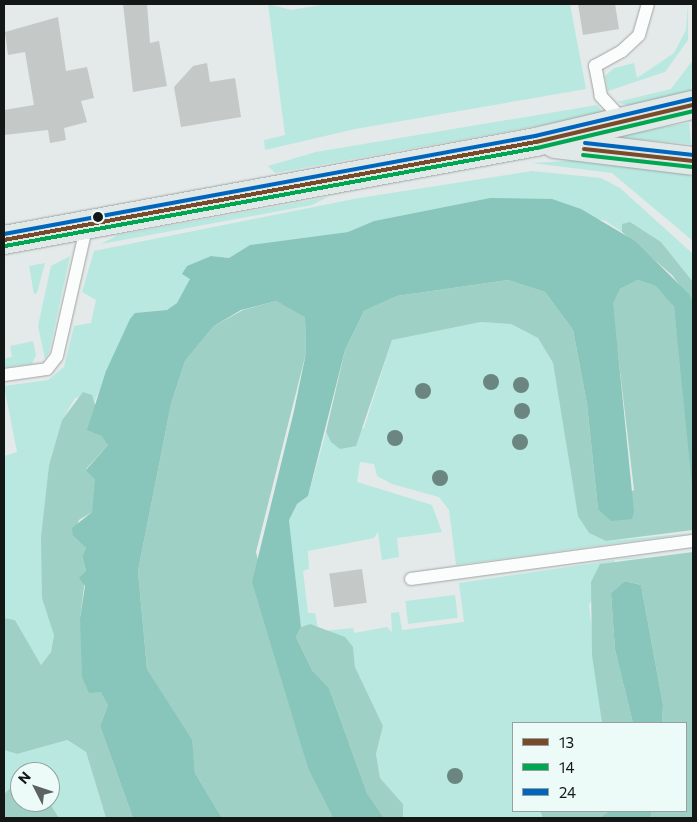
<!DOCTYPE html>
<html>
<head>
<meta charset="utf-8">
<style>
  body { margin:0 }
  #map { position:relative; width:697px; height:822px; overflow:hidden; background:#e4eae9; font-family:Commissioner,sans-serif }
  div>[style] { position:absolute }
  .green>* { inset:0; background:#b8e8df; transform-origin:0 0 }
  .forest>* { inset:0; background:#9ed0c6 }
  .water>* { inset:0; background:#88c5ba }
  .building>* { inset:0; background:#c4c8c7; transform-origin:0 0 }
  .roads { filter:drop-shadow(0 0 1px #9fa4a3) drop-shadow(0 0 1px #9fa4a3) }
  .service>* { height:12px; margin:-6px; padding:0 6px; transform-origin:6px; border-radius:6px; background:#fbfcfc }
  .primary>* { height:28px; margin:-14px; padding:0 14px; transform-origin:14px; border-radius:14px; background:#e0e9e7 }
  .bus-1>* { height:4px; margin:-2px; padding:0 2px; transform-origin:2px; border-radius:2px; background:#7a4b2a }
  .bus-2>* { height:4px; margin:-2px; padding:0 2px; transform-origin:2px; border-radius:2px; background:#00a651 }
  .bus-3>* { height:4px; margin:-2px; padding:0 2px; transform-origin:2px; border-radius:2px; background:#0065bd }
  .trees>* { width:16px; height:16px; margin:-8px; border-radius:50%; background:#6b8581 }
  .dots>* { width:14px; height:14px; translate:-50% -50%; box-sizing:border-box; border:2px solid #edfbf8; border-radius:50% }
  span { translate:-50% -50%; white-space:nowrap; text-align:center; line-height:1.15; -webkit-text-stroke:4.5px #edfbf8; paint-order:stroke }
  .frame { position:absolute; inset:0; border:5px solid #131817; pointer-events:none }
  .legend { position:absolute; left:512px; top:722px; width:175px; height:90px; box-sizing:border-box; background:#edfbf8; border:1px solid #96a09e; margin:0; padding:6px 9px; list-style:none; font-size:15px; color:#131817 }
  .legend li { display:flex; align-items:center; gap:10px; height:25px }
  .legend b { width:25px; border:1px solid #96a09e }
  .north { position:absolute; left:10px; top:762px; width:50px; height:50px; box-sizing:border-box; background:#edfbf8; border:1px solid #96a09e; border-radius:50%; rotate:311deg; font-size:14px; font-weight:700; line-height:20px; text-align:center; color:#131817 }
  .north::after { content:''; display:block; margin:auto; width:18px; height:22px; background:#5c6260; clip-path:polygon(50% 0,100% 100%,50% 72%,0 100%) }
</style>
</head>
<body>
<div id="map">
  <div class="green">
    <i style="clip-path:polygon(268px 4px,291px 10px,328px 4px,570px 4px,586px 89px,355px 129px,265px 150px,264px 140px,285px 135px)"></i>
    <i style="clip-path:polygon(688px 4px,688px 40px,665px 72px,608px 91px,605px 76px,614px 68px,634px 63px,637px 78px,674px 53px,686px 30px)"></i>
    <i style="clip-path:polygon(693px 60px,691px 92px,635px 108px,617px 102px,671px 89px)"></i>
    <i style="clip-path:polygon(597px 105px,603px 112px,599px 115px,275px 173px,268px 166px,316px 152px)"></i>
    <i style="clip-path:polygon(689px 123px,691px 144px,612px 137px,612px 135px)"></i>
    <i style="clip-path:polygon(583px 160px,683px 172px,693px 178px,693px 241px,612px 173px,532px 163px)"></i>
    <i style="clip-path:polygon(532px 171px,601px 178px,620px 188px,693px 254px,693px 282px,661px 242px,622px 224px,622px 232px,606px 221px,490px 198px,374px 221px,348px 232px,250px 245px,229px 258px,211px 256px,187px 266px,191px 279px,177px 303px,167px 310px,135px 313px,92px 407px,92px 395px,75px 398px,62px 420px,49px 465px,41px 536px,54px 635px,51px 652px,41px 665px,15px 620px,4px 618px,4px 456px,17px 452px,4px 386px,48px 380px,64px 367px,74px 326px,91px 323px,96px 300px,82px 292px,94px 251px,359px 198px)"></i>
    <i style="clip-path:polygon(328px 197px,312px 205px,101px 244px,118px 235px)"></i>
    <i style="clip-path:polygon(70px 256px,49px 353px,45px 359px,38px 326px,51px 266px)"></i>
    <i style="clip-path:polygon(45px 263px,37px 293px,34px 294px,29px 266px)"></i>
    <i style="clip-path:polygon(481px 322px,511px 324px,538px 338px,553px 363px,578px 515px,589px 533px,606px 541px,693px 533px,456px 565px,449px 510px,439px 497px,392px 484px,377px 476px,374px 464px,360px 462px,357px 482px,432px 505px,442px 532px,397px 538px,399px 557px,382px 560px,378px 532px,374px 538px,308px 551px,309px 569px,303px 571px,308px 613px,315px 613px,318px 629px,310px 624px,301px 627px,289px 520px,297px 504px,308px 496px,326px 432px,331px 442px,364px 428px,392px 340px)"></i>
    <i style="clip-path:polygon(33px 341px,36px 355px,32px 364px,4px 367px,4px 359px,12px 357px,10px 346px)"></i>
    <i style="clip-path:polygon(651px 557px,615px 560px,589px 605px,602px 723px,513px 723px,513px 811px,540px 811px,543px 818px,403px 818px,403px 804px,380px 778px,376px 754px,383px 726px,355px 667px,353px 647px,322px 631px,353px 628px,354px 633px,387px 627px,392px 632px,391px 613px,399px 612px,402px 630px,464px 622px,459px 583px,628px 558px)"></i>
    <i style="left:455px;top:595px;width:23px;height:50px;rotate:83deg"></i>
    <i style="clip-path:polygon(66px 740px,86px 752px,106px 818px,59px 818px,49px 802px,50px 772px,20px 772px,20px 779px,4px 794px,4px 750px,17px 754px)"></i>
  </div>
  <div class="forest">
    <i style="clip-path:polygon(630px 222px,661px 242px,693px 282px,693px 303px,672px 275px,622px 232px,622px 224px)"></i>
    <i style="clip-path:polygon(508px 280px,545px 292px,573px 330px,587px 404px,598px 509px,634px 490px,612px 303px,620px 289px,638px 280px,657px 286px,674px 307px,692px 464px,693px 530px,606px 541px,589px 533px,578px 516px,553px 363px,538px 338px,511px 324px,481px 322px,392px 340px,356px 446px,340px 449px,331px 442px,326px 432px,345px 350px,364px 311px,397px 296px)"></i>
    <i style="clip-path:polygon(276px 301px,305px 316px,306px 353px,256px 552px,309px 771px,333px 818px,222px 818px,195px 773px,191px 740px,147px 669px,138px 571px,171px 404px,185px 361px,214px 326px,243px 310px)"></i>
    <i style="clip-path:polygon(83px 392px,92px 395px,108px 445px,86px 469px,95px 480px,97px 495px,92px 512px,79px 520px,73px 536px,86px 548px,82px 556px,86px 571px,80px 618px,108px 705px,100px 726px,133px 818px,106px 818px,86px 752px,67px 740px,17px 754px,4px 750px,4px 618px,15px 620px,41px 665px,51px 652px,54px 635px,42px 598px,41px 536px,49px 465px,62px 420px)"></i>
    <i style="clip-path:polygon(693px 552px,693px 818px,650px 818px,652px 811px,686px 811px,686px 723px,662px 723px,663px 705px,641px 585px,625px 581px,611px 593px,615px 650px,633px 723px,602px 723px,592px 655px,591px 582px,600px 564px)"></i>
    <i style="clip-path:polygon(310px 624px,345px 637px,353px 647px,355px 667px,383px 726px,376px 754px,380px 778px,403px 804px,403px 818px,384px 818px,367px 793px,329px 688px,312px 670px,296px 637px,301px 627px)"></i>
    <i style="clip-path:polygon(20px 779px,20px 802px,49px 802px,59px 818px,4px 818px,4px 794px)"></i>
    <i style="clip-path:polygon(540px 811px,609px 811px,599px 818px,543px 818px)"></i>
  </div>
  <div class="water">
    <i style="clip-path:polygon(490px 198px,552px 199px,581px 209px,635px 241px,689px 294px,693px 303px,693px 495px,674px 307px,656px 286px,638px 280px,620px 289px,613px 303px,634px 512px,632px 519px,611px 521px,598px 509px,587px 404px,573px 330px,545px 292px,508px 280px,397px 296px,364px 311px,345px 350px,308px 496px,297px 504px,289px 520px,301px 627px,296px 637px,312px 670px,329px 688px,367px 793px,384px 818px,333px 818px,309px 771px,252px 582px,294px 411px,306px 353px,305px 317px,276px 301px,241px 310px,214px 326px,185px 361px,171px 404px,138px 571px,147px 669px,192px 740px,195px 773px,222px 818px,133px 818px,100px 726px,108px 705px,101px 692px,89px 693px,82px 677px,80px 618px,85px 586px,79px 578px,86px 571px,82px 556px,86px 548px,73px 536px,72px 528px,92px 512px,95px 480px,86px 470px,108px 445px,102px 436px,87px 430px,106px 371px,130px 319px,135px 313px,167px 310px,177px 303px,190px 279px,182px 274px,187px 266px,211px 256px,229px 258px,250px 245px,348px 232px,374px 221px)"></i>
    <i style="clip-path:polygon(625px 581px,641px 585px,663px 705px,662px 723px,633px 723px,615px 650px,611px 593px)"></i>
    <i style="clip-path:polygon(609px 811px,652px 811px,650px 818px,599px 818px)"></i>
  </div>
  <div class="building">
    <i style="clip-path:polygon(123px 4px,147px 4px,150px 43px,159px 41px,167px 86px,133px 92px)"></i>
    <i style="clip-path:polygon(578px 4px,615px 4px,619px 29px,583px 35px)"></i>
    <i style="clip-path:polygon(58px 17px,66px 71px,87px 67px,94px 98px,81px 101px,87px 122px,64px 128px,66px 140px,50px 143px,48px 130px,4px 135px,4px 110px,34px 105px,25px 52px,8px 55px,5px 32px)"></i>
    <i style="clip-path:polygon(207px 63px,210px 82px,235px 78px,241px 117px,181px 127px,174px 87px,193px 66px)"></i>
    <i style="left:362px;top:569px;width:34px;height:33px;rotate:82deg"></i>
  </div>
  <div class="roads">
    <div class="service">
      <i style="left:623px;top:120px;width:33px;rotate:-133deg"></i>
      <i style="left:601px;top:96px;width:31px;rotate:-101deg"></i>
      <i style="left:595px;top:66px;width:31px;rotate:-29deg"></i>
      <i style="left:622px;top:51px;width:23px;rotate:-43deg"></i>
      <i style="left:639px;top:35px;width:32px;rotate:-74deg"></i>
      <i style="left:4px;top:375px;width:43px;rotate:-7.9deg"></i>
      <i style="left:47px;top:369px;width:16px;rotate:-52deg"></i>
      <i style="left:57px;top:356px;width:135px;rotate:-77.2deg"></i>
      <i style="left:411px;top:579px;width:285px;rotate:-7.7deg"></i>
    </div>
    <div class="primary">
      <i style="left:555px;top:144px;width:139px;rotate:7deg"></i>
      <i style="left:4px;top:240px;width:541px;rotate:-10.44deg"></i>
      <i style="left:536px;top:142px;width:161px;rotate:-13.3deg"></i>
    </div>
  </div>
  <div class="bus-1">
    <i style="left:584px;top:149px;width:110px;rotate:6.3deg"></i>
    <i style="left:4px;top:240px;width:541px;rotate:-10.44deg"></i>
    <i style="left:536px;top:142px;width:161px;rotate:-13.3deg"></i>
  </div>
  <div class="bus-2">
    <i style="left:583px;top:155px;width:110px;rotate:6.3deg"></i>
    <i style="left:5px;top:246px;width:541px;rotate:-10.44deg"></i>
    <i style="left:537px;top:148px;width:160px;rotate:-13.3deg"></i>
  </div>
  <div class="bus-3">
    <i style="left:585px;top:143px;width:109px;rotate:6.3deg"></i>
    <i style="left:4px;top:234px;width:540px;rotate:-10.46deg"></i>
    <i style="left:535px;top:136px;width:161px;rotate:-13.3deg"></i>
  </div>
  <div class="trees">
    <i style="left:491px;top:382px"></i>
    <i style="left:521px;top:385px"></i>
    <i style="left:423px;top:391px"></i>
    <i style="left:522px;top:411px"></i>
    <i style="left:395px;top:438px"></i>
    <i style="left:520px;top:442px"></i>
    <i style="left:440px;top:478px"></i>
    <i style="left:455px;top:776px"></i>
  </div>
  <div class="dots">
    <i style="left:98px;top:217px;background:#131817"></i>
  </div>
  <div class="frame"></div>
  <ul class="legend">
  <li><b style="height:6px;background:#7a4b2a"></b>13</li>
  <li><b style="height:6px;background:#00a651"></b>14</li>
  <li><b style="height:6px;background:#0065bd"></b>24</li>
  </ul>
  <div class="north">N</div>
</div>
</body>
</html>
